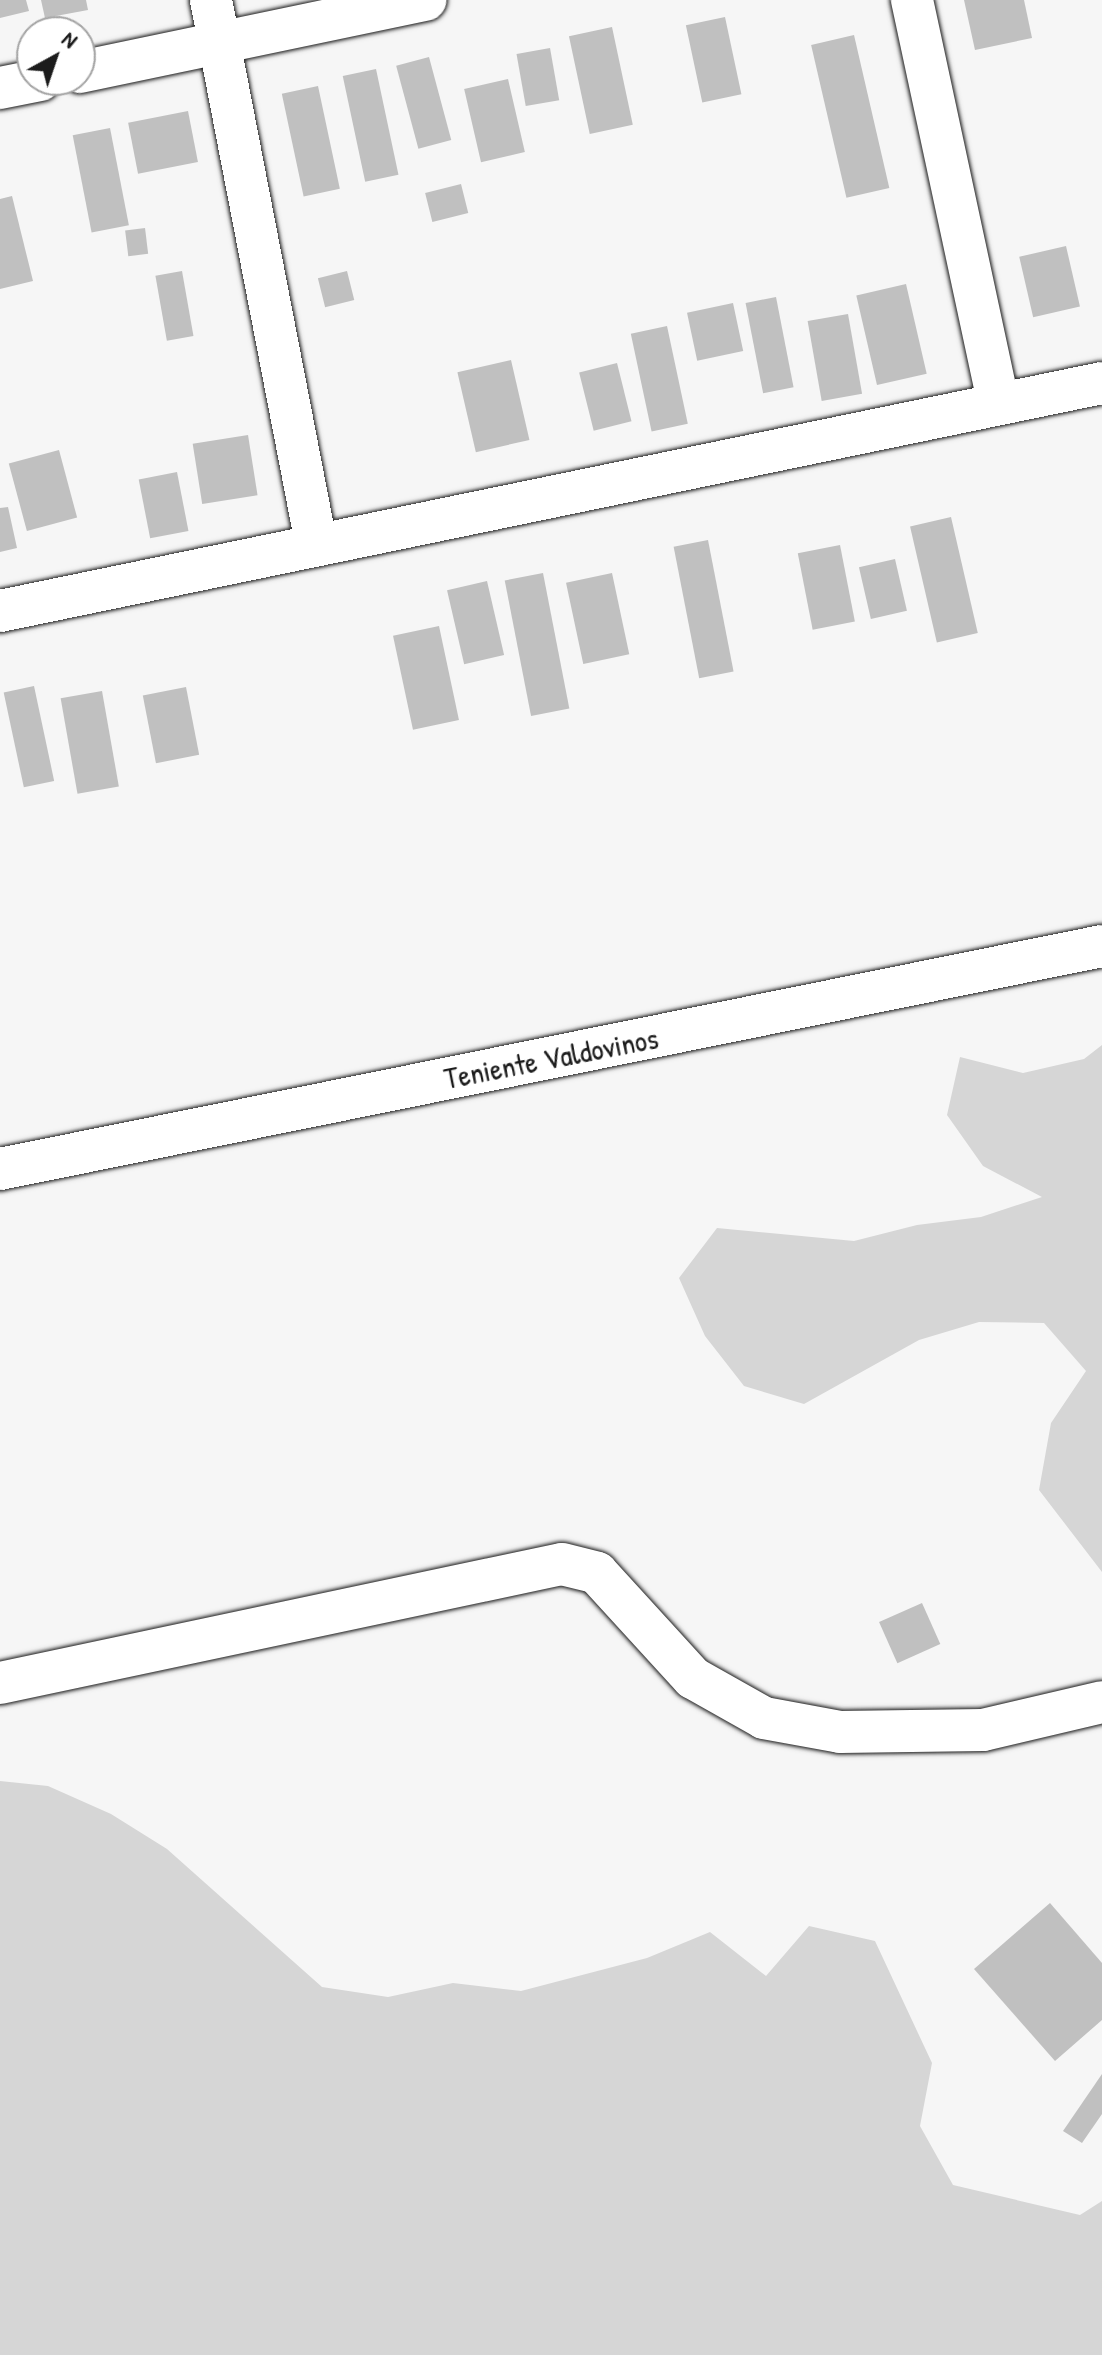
<!DOCTYPE html>
<html>
<head>
<meta charset="utf-8">
<style>
  body { margin:0 }
  #map { position:relative; width:1102px; height:2355px; overflow:hidden; background:#f6f6f6; font-family:"Patrick Hand",sans-serif }
  div>[style] { position:absolute }
  .green>* { inset:0; background:#d6d6d6 }
  .building>* { inset:0; background:#c0c0c0; transform-origin:0 0 }
  .roads { filter:drop-shadow(0 0 2px #1c1c1c) drop-shadow(0 0 2px #1c1c1c) }
  .street>* { height:42px; margin:-21px; padding:0 21px; transform-origin:21px; border-radius:21px; background:#fff }
  span { translate:-50% -50%; white-space:nowrap; text-align:center; line-height:1.15; -webkit-text-stroke:6px #fff; paint-order:stroke }
  .street-label { font-size:30px; color:#1c1c1c }
  .north { position:absolute; left:16px; top:16px; width:80px; height:80px; box-sizing:border-box; background:#fff; border:2px solid #a4a4a4; border-radius:50%; rotate:40deg; font-size:22px; font-weight:700; line-height:32px; text-align:center; color:#1c1c1c }
  .north::after { content:''; display:block; margin:auto; width:28px; height:36px; background:#1c1c1c; clip-path:polygon(50% 0,100% 100%,50% 72%,0 100%) }
</style>
</head>
<body>
<div id="map">
  <div class="green">
    <i style="clip-path:polygon(1102px 1045px,1102px 1572px,1039px 1490px,1051px 1423px,1086px 1371px,1044px 1323px,979px 1322px,919px 1340px,804px 1404px,744px 1386px,705px 1336px,679px 1278px,717px 1228px,854px 1241px,917px 1225px,981px 1217px,1042px 1197px,983px 1166px,947px 1115px,960px 1057px,1023px 1073px,1084px 1059px)"></i>
    <i style="clip-path:polygon(0 1781px,48px 1786px,111px 1814px,167px 1849px,322px 1987px,388px 1997px,453px 1983px,521px 1991px,647px 1958px,710px 1932px,766px 1976px,809px 1926px,875px 1941px,932px 2063px,920px 2126px,953px 2185px,1080px 2215px,1102px 2201px,1102px 2355px,0 2355px)"></i>
  </div>
  <div class="building">
    <i style="clip-path:polygon(0 0,26px 0,29px 11px,0 18px)"></i>
    <i style="clip-path:polygon(41px 0,86px 0,88px 10px,45px 18px)"></i>
    <i style="clip-path:polygon(964px 0,1024px 0,1032px 38px,975px 50px)"></i>
    <i style="left:725px;top:17px;width:79px;height:40px;rotate:78deg"></i>
    <i style="left:612px;top:27px;width:100px;height:44px;rotate:78deg"></i>
    <i style="left:854px;top:35px;width:157px;height:44px;rotate:77deg"></i>
    <i style="left:550px;top:48px;width:53px;height:34px;rotate:80deg"></i>
    <i style="left:429px;top:57px;width:86px;height:34px;rotate:75deg"></i>
    <i style="left:376px;top:69px;width:108px;height:34px;rotate:78deg"></i>
    <i style="left:508px;top:79px;width:75px;height:45px;rotate:77deg"></i>
    <i style="left:318px;top:86px;width:105px;height:37px;rotate:78deg"></i>
    <i style="left:188px;top:111px;width:52px;height:61px;rotate:79deg"></i>
    <i style="left:110px;top:128px;width:99px;height:38px;rotate:79deg"></i>
    <i style="left:461px;top:184px;width:30px;height:37px;rotate:76deg"></i>
    <i style="clip-path:polygon(12px 196px,33px 281px,0 289px,0 199px)"></i>
    <i style="left:145px;top:228px;width:26px;height:20px;rotate:83deg"></i>
    <i style="left:1066px;top:246px;width:62px;height:48px;rotate:77deg"></i>
    <i style="left:182px;top:271px;width:66px;height:27px;rotate:80deg"></i>
    <i style="left:347px;top:271px;width:30px;height:30px;rotate:76deg"></i>
    <i style="left:906px;top:284px;width:92px;height:51px;rotate:77deg"></i>
    <i style="left:776px;top:297px;width:92px;height:31px;rotate:79deg"></i>
    <i style="left:733px;top:303px;width:49px;height:47px;rotate:78deg"></i>
    <i style="left:848px;top:314px;width:81px;height:41px;rotate:80deg"></i>
    <i style="left:667px;top:326px;width:100px;height:37px;rotate:78deg"></i>
    <i style="left:511px;top:360px;width:82px;height:55px;rotate:77deg"></i>
    <i style="left:617px;top:363px;width:60px;height:39px;rotate:76deg"></i>
    <i style="left:248px;top:435px;width:61px;height:56px;rotate:81deg"></i>
    <i style="left:59px;top:450px;width:70px;height:52px;rotate:75deg"></i>
    <i style="left:177px;top:472px;width:60px;height:39px;rotate:79deg"></i>
    <i style="clip-path:polygon(8px 507px,17px 548px,0 552px,0 508px)"></i>
    <i style="left:951px;top:517px;width:119px;height:42px;rotate:77deg"></i>
    <i style="left:708px;top:540px;width:134px;height:35px;rotate:79deg"></i>
    <i style="left:840px;top:545px;width:78px;height:43px;rotate:79deg"></i>
    <i style="left:895px;top:559px;width:53px;height:37px;rotate:77deg"></i>
    <i style="left:543px;top:573px;width:138px;height:39px;rotate:79deg"></i>
    <i style="left:612px;top:573px;width:83px;height:47px;rotate:78deg"></i>
    <i style="left:487px;top:581px;width:76px;height:41px;rotate:77deg"></i>
    <i style="left:439px;top:626px;width:96px;height:47px;rotate:78deg"></i>
    <i style="left:34px;top:686px;width:97px;height:31px;rotate:78deg"></i>
    <i style="left:186px;top:687px;width:69px;height:44px;rotate:79deg"></i>
    <i style="left:102px;top:691px;width:97px;height:42px;rotate:80deg"></i>
    <i style="left:922px;top:1603px;width:45px;height:47px;rotate:66deg"></i>
    <i style="clip-path:polygon(1050px 1903px,1102px 1963px,1102px 2020px,1055px 2061px,974px 1969px)"></i>
    <i style="clip-path:polygon(1102px 2074px,1102px 2114px,1082px 2143px,1063px 2131px)"></i>
  </div>
  <div class="roads">
    <div class="street">
      <i style="left:211px;top:0;width:553px;rotate:79.06deg"></i>
      <i style="left:912px;top:0;width:410px;rotate:77.9deg"></i>
      <i style="left:80px;top:72px;width:353px;rotate:-11.8deg"></i>
      <i style="left:0;top:88px;width:41px;rotate:-11.3deg"></i>
      <i style="left:0;top:611px;width:1125px;rotate:-11.69deg"></i>
      <i style="left:0;top:1169px;width:1124px;rotate:-11.44deg"></i>
      <i style="left:0;top:1683px;width:574px;rotate:-11.96deg"></i>
      <i style="left:562px;top:1564px;width:36px;rotate:14deg"></i>
      <i style="left:597px;top:1573px;width:142px;rotate:47.6deg"></i>
      <i style="left:693px;top:1678px;width:81px;rotate:29.4deg"></i>
      <i style="left:764px;top:1718px;width:77px;rotate:10.4deg"></i>
      <i style="left:840px;top:1732px;width:143px;rotate:-0.8deg"></i>
      <i style="left:983px;top:1730px;width:122px;rotate:-13.2deg"></i>
    </div>
  </div>
  <div class="street-label">
    <span style="left:551px;top:1058px;rotate:-11deg">Teniente Valdovinos</span>
  </div>
  <div class="north">N</div>
</div>
</body>
</html>
